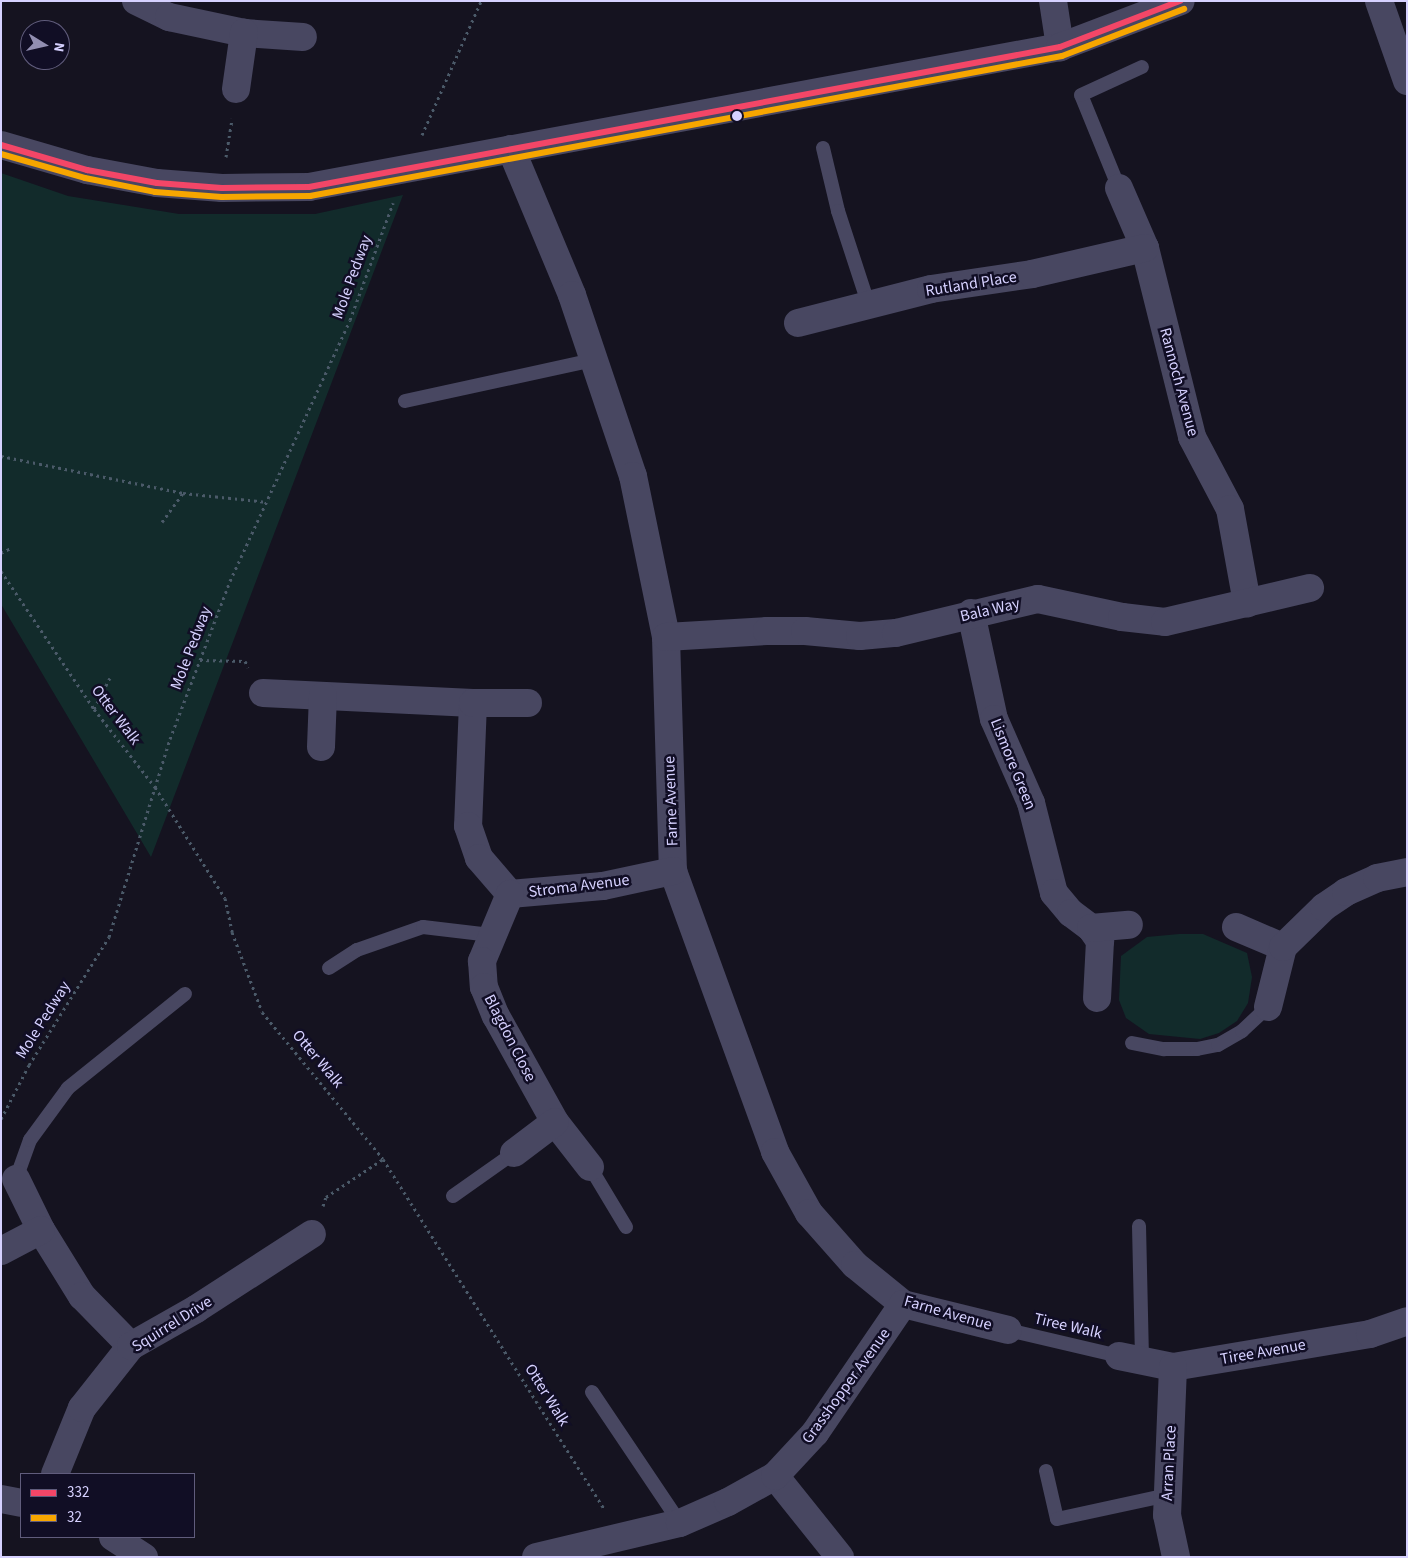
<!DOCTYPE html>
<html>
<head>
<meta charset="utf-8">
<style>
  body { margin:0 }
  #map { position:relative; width:1408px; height:1558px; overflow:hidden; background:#151320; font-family:"Source Sans 3",sans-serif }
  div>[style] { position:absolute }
  .green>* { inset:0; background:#122b2b }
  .path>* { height:3px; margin-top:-1.5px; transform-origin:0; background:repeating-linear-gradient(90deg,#4b5a69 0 2.5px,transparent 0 6.5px) }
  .service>* { height:14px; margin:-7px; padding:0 7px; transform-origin:7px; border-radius:7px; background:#484761 }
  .minor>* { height:28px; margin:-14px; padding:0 14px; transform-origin:14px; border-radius:14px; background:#484761 }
  .tertiary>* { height:28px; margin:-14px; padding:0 14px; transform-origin:14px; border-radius:14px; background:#484761 }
  .bus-1>* { height:6px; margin:-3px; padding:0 3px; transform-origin:3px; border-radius:3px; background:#f34667 }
  .bus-2>* { height:6px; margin:-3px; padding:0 3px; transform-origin:3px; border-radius:3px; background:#f7a600 }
  .dots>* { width:14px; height:14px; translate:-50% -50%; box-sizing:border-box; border:2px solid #110e25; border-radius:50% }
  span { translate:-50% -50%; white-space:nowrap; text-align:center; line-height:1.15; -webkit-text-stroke:5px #110e25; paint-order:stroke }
  .street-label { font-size:16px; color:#d6d1ff }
  .frame { position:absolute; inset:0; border:2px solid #d6d1ff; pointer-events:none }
  .legend { position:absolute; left:20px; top:1473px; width:175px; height:65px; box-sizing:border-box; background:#110e25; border:1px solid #605c7c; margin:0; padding:6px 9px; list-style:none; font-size:15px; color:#d6d1ff }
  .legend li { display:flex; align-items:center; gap:10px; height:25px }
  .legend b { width:25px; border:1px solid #605c7c }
  .north { position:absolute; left:20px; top:20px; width:50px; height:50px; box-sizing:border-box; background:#110e25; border:1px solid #605c7c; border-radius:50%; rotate:99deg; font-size:14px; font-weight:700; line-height:20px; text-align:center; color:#d6d1ff }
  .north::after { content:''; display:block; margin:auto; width:18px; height:22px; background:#928eb1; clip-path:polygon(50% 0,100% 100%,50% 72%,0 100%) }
</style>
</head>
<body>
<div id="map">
  <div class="green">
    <i style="clip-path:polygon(1px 173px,68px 196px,179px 214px,315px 214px,403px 195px,151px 857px,1px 604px)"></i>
    <i style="clip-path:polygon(1179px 934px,1203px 934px,1247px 953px,1252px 977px,1248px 1003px,1237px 1021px,1219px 1033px,1200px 1039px,1149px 1034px,1126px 1018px,1119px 1000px,1121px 956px,1147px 937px)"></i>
  </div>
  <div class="path">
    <i style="left:422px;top:135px;width:146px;rotate:-66.2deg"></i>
    <i style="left:226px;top:157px;width:39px;rotate:-81deg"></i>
    <i style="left:1px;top:456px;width:186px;rotate:11.5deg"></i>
    <i style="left:183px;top:493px;width:84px;rotate:6.1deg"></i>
    <i style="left:162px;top:522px;width:36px;rotate:-54deg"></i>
    <i style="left:1px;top:553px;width:11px;rotate:-27deg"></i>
    <i style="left:1px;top:571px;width:166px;rotate:56deg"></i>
    <i style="left:94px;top:709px;width:99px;rotate:52deg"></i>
    <i style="left:155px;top:787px;width:131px;rotate:57.8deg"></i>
    <i style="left:225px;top:898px;width:35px;rotate:78deg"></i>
    <i style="left:232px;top:932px;width:85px;rotate:69.4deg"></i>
    <i style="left:262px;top:1012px;width:190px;rotate:50.5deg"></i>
    <i style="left:383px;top:1159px;width:415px;rotate:57.7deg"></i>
    <i style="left:200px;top:660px;width:45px;rotate:1.3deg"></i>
    <i style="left:245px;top:661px;width:7px;rotate:63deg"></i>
    <i style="left:94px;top:709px;width:35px;rotate:-63deg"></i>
    <i style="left:1px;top:1119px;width:61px;rotate:-62.6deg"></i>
    <i style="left:29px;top:1065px;width:151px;rotate:-58deg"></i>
    <i style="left:109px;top:937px;width:207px;rotate:-72.9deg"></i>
    <i style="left:170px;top:739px;width:169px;rotate:-69.2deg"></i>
    <i style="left:230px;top:581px;width:287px;rotate:-65.3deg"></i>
    <i style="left:350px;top:320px;width:125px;rotate:-69.8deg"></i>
    <i style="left:323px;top:1206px;width:9px;rotate:-72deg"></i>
    <i style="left:326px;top:1197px;width:69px;rotate:-33.7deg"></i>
  </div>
  <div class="service">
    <i style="left:823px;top:148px;width:65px;rotate:76.6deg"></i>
    <i style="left:838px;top:211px;width:100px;rotate:71.9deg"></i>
    <i style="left:1119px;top:188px;width:100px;rotate:-112.2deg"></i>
    <i style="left:1081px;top:95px;width:67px;rotate:-24.7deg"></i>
    <i style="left:405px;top:401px;width:192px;rotate:-12.3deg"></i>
    <i style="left:329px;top:968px;width:33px;rotate:-33deg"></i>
    <i style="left:357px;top:950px;width:70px;rotate:-19.2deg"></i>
    <i style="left:423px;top:927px;width:68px;rotate:6.7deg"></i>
    <i style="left:1132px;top:1043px;width:33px;rotate:11deg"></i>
    <i style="left:1164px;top:1049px;width:33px"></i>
    <i style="left:1197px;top:1049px;width:21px;rotate:-11deg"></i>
    <i style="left:1218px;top:1045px;width:28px;rotate:-30deg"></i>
    <i style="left:1242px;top:1031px;width:35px;rotate:-43deg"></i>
    <i style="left:590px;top:1167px;width:70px;rotate:59deg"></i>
    <i style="left:16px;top:1179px;width:41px;rotate:-70.3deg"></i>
    <i style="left:30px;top:1140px;width:64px;rotate:-53.8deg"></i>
    <i style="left:68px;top:1088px;width:150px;rotate:-38.8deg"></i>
    <i style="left:453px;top:1196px;width:75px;rotate:-35.2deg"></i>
    <i style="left:1139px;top:1226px;width:135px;rotate:88.7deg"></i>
    <i style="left:1008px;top:1330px;width:114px;rotate:13.2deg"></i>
    <i style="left:592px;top:1392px;width:158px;rotate:56.1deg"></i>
    <i style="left:1046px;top:1471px;width:49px;rotate:77.1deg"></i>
    <i style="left:1057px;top:1519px;width:114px;rotate:-12.2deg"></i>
  </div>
  <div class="minor">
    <i style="left:136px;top:1px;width:37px;rotate:26deg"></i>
    <i style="left:169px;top:17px;width:77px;rotate:12deg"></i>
    <i style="left:244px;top:33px;width:59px;rotate:3.9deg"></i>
    <i style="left:1053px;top:1px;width:47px;rotate:81.3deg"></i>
    <i style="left:1379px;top:1px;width:85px;rotate:70.7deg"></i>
    <i style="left:236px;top:89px;width:57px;rotate:-81.9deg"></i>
    <i style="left:511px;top:149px;width:158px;rotate:67.3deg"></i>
    <i style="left:572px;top:295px;width:191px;rotate:71.4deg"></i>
    <i style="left:633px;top:476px;width:164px;rotate:78.4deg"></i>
    <i style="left:666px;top:637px;width:234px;rotate:88.3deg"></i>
    <i style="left:673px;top:871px;width:299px;rotate:70deg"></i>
    <i style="left:775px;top:1152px;width:70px;rotate:60.9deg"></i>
    <i style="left:809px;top:1213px;width:69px;rotate:48.5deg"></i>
    <i style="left:855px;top:1265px;width:62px;rotate:39.1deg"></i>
    <i style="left:903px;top:1304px;width:108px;rotate:13.9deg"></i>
    <i style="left:1119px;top:188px;width:65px;rotate:66.6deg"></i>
    <i style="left:1145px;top:248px;width:195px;rotate:76deg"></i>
    <i style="left:1192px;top:437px;width:81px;rotate:62.2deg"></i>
    <i style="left:1230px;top:509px;width:96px;rotate:79.7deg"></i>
    <i style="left:798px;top:323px;width:137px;rotate:-14.3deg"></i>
    <i style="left:931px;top:289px;width:102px;rotate:-8.4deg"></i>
    <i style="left:1032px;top:274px;width:116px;rotate:-13deg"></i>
    <i style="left:971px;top:613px;width:108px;rotate:77.8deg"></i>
    <i style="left:994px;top:719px;width:92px;rotate:66.2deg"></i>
    <i style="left:1031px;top:803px;width:93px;rotate:75.7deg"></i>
    <i style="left:1054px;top:893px;width:26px;rotate:50deg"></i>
    <i style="left:1071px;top:913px;width:25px;rotate:37deg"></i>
    <i style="left:1091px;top:928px;width:16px;rotate:55deg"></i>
    <i style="left:1100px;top:941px;width:57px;rotate:93deg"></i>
    <i style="left:666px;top:637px;width:101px;rotate:-3.4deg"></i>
    <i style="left:767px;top:631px;width:38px"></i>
    <i style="left:805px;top:631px;width:55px;rotate:5.2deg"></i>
    <i style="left:860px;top:636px;width:36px;rotate:-5deg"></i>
    <i style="left:896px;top:633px;width:146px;rotate:-13.5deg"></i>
    <i style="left:1038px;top:599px;width:86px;rotate:12.1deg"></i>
    <i style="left:1122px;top:617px;width:43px;rotate:6.6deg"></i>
    <i style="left:1165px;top:622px;width:149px;rotate:-13.2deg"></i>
    <i style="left:263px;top:693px;width:210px;rotate:2.7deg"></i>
    <i style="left:473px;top:703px;width:123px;rotate:92.3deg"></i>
    <i style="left:468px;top:826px;width:34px;rotate:71deg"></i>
    <i style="left:479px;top:858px;width:48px;rotate:49.3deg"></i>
    <i style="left:510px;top:894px;width:93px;rotate:-4.9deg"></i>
    <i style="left:603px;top:886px;width:72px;rotate:-12.1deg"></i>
    <i style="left:473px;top:703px;width:55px"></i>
    <i style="left:321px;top:747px;width:51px;rotate:-87.8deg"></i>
    <i style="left:510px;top:894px;width:73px;rotate:112.7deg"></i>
    <i style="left:482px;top:961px;width:26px;rotate:86deg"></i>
    <i style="left:484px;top:987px;width:31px;rotate:68deg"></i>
    <i style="left:496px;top:1016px;width:121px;rotate:60.9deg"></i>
    <i style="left:555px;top:1122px;width:57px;rotate:52.1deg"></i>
    <i style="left:1236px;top:927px;width:51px;rotate:23.1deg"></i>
    <i style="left:1091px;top:928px;width:38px;rotate:-5deg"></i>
    <i style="left:1268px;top:1007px;width:62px;rotate:-76deg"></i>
    <i style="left:1283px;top:947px;width:57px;rotate:-44.3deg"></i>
    <i style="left:1324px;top:907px;width:27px;rotate:-34deg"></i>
    <i style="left:1346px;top:892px;width:34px;rotate:-24deg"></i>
    <i style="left:1377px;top:878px;width:31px;rotate:-11deg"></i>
    <i style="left:514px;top:1153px;width:51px;rotate:-37.1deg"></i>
    <i style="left:16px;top:1179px;width:57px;rotate:63.9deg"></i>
    <i style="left:41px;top:1230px;width:78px;rotate:58.2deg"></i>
    <i style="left:82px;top:1296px;width:70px;rotate:45.6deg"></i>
    <i style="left:1px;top:1251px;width:45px;rotate:-27.7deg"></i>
    <i style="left:1119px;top:1356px;width:55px;rotate:11.5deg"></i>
    <i style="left:1173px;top:1367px;width:200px;rotate:-9.5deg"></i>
    <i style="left:1370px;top:1334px;width:39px;rotate:-19deg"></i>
    <i style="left:1173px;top:1367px;width:148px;rotate:92.3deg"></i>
    <i style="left:1167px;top:1515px;width:43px;rotate:77.9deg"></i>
    <i style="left:55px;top:1474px;width:71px;rotate:-67.8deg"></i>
    <i style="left:82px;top:1408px;width:79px;rotate:-51.7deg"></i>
    <i style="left:131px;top:1346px;width:75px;rotate:-29.6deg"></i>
    <i style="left:196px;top:1309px;width:138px;rotate:-32.9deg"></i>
    <i style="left:775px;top:1476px;width:104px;rotate:51.3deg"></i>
    <i style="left:1px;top:1499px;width:20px;rotate:11deg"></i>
    <i style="left:113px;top:1537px;width:37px;rotate:33deg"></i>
    <i style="left:536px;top:1557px;width:148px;rotate:-13.3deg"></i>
    <i style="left:680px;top:1523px;width:52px;rotate:-23.6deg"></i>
    <i style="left:728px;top:1502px;width:54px;rotate:-29deg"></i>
    <i style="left:775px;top:1476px;width:59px;rotate:-47.1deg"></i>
    <i style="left:815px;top:1433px;width:156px;rotate:-55.7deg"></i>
  </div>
  <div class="tertiary">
    <i style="left:1px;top:145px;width:90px;rotate:16.2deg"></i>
    <i style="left:87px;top:170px;width:71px;rotate:10.5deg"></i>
    <i style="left:157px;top:183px;width:65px;rotate:4.4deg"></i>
    <i style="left:222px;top:188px;width:87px;rotate:-0.7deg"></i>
    <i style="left:309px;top:187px;width:764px;rotate:-10.56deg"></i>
    <i style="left:1060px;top:47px;width:129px;rotate:-20.8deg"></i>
  </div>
  <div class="bus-1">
    <i style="left:1px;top:145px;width:90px;rotate:16.2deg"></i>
    <i style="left:87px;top:170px;width:71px;rotate:10.5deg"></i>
    <i style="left:157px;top:183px;width:65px;rotate:4.4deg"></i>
    <i style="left:222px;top:188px;width:87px;rotate:-0.7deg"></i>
    <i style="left:309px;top:187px;width:764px;rotate:-10.56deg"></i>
    <i style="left:1060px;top:47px;width:129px;rotate:-21deg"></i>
  </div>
  <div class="bus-2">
    <i style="left:1px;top:154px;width:87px;rotate:15.9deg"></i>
    <i style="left:85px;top:178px;width:71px;rotate:11.3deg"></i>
    <i style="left:155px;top:192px;width:67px;rotate:4.3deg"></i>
    <i style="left:222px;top:197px;width:88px;rotate:-0.7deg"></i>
    <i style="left:310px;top:196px;width:765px;rotate:-10.55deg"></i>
    <i style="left:1062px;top:56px;width:131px;rotate:-21.1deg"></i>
  </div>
  <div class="dots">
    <i style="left:737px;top:116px;background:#d6d1ff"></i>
  </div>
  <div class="street-label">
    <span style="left:352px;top:277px;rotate:-70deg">Mole Pedway</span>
    <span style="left:971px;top:284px;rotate:-9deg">Rutland Place</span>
    <span style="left:1179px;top:382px;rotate:75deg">Rannoch Avenue</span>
    <span style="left:990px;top:610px;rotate:-13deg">Bala Way</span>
    <span style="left:191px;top:648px;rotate:-69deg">Mole Pedway</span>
    <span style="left:116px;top:715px;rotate:53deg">Otter Walk</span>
    <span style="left:1013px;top:764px;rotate:68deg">Lismore Green</span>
    <span style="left:671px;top:801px;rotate:-92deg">Farne Avenue</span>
    <span style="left:579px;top:886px;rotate:-7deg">Stroma Avenue</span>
    <span style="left:43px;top:1020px;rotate:-58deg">Mole Pedway</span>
    <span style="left:510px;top:1038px;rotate:63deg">Blagdon Close</span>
    <span style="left:318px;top:1059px;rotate:50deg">Otter Walk</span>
    <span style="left:948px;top:1313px;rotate:16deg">Farne Avenue</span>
    <span style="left:172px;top:1324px;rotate:-32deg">Squirrel Drive</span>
    <span style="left:1068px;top:1326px;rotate:13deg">Tiree Walk</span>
    <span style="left:1263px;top:1352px;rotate:-10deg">Tiree Avenue</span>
    <span style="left:846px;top:1386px;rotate:-54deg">Grasshopper Avenue</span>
    <span style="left:547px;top:1395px;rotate:58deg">Otter Walk</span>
    <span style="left:1169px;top:1463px;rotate:-87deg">Arran Place</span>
  </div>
  <div class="frame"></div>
  <ul class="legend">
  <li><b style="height:6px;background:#f34667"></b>332</li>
  <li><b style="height:6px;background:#f7a600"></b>32</li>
  </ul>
  <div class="north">N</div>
</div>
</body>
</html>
